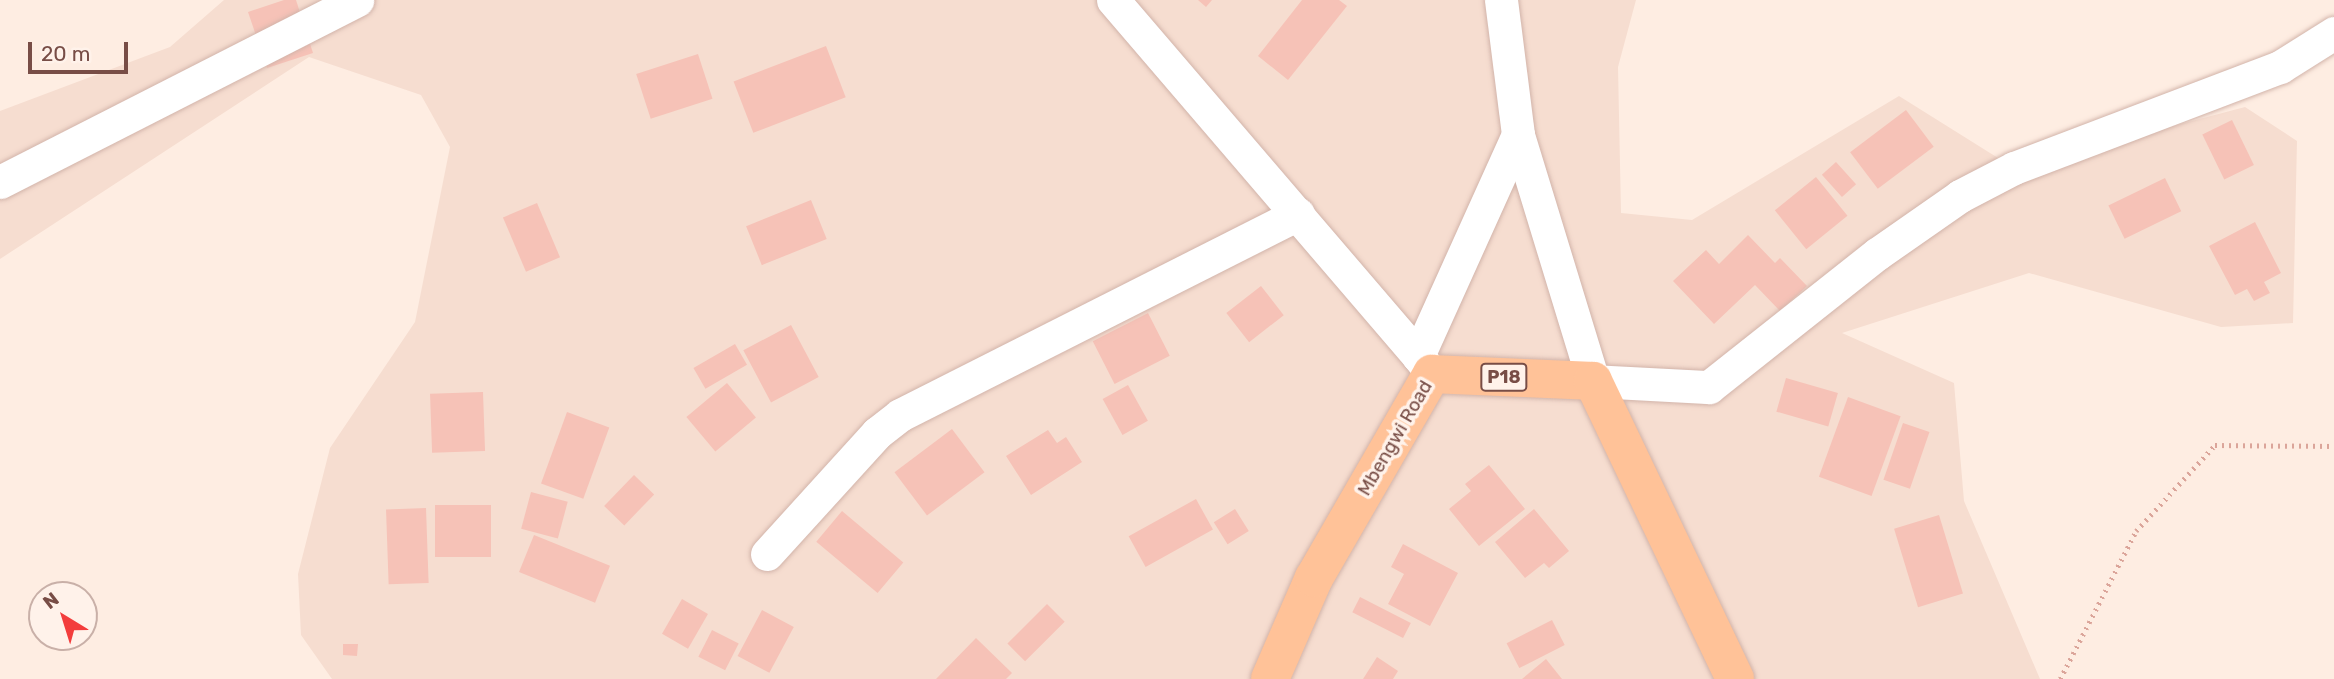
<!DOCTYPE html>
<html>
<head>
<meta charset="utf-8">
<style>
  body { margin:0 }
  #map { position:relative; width:2334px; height:679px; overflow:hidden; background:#feede2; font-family:Rubik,sans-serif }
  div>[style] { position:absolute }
  .residential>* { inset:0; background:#f6ddd0 }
  .building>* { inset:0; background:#f6c2b7; transform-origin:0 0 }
  .path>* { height:4.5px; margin-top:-2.25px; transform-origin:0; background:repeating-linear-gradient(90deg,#dba59a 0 2px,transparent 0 7px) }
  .roads { filter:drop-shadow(0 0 2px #d2b4aa) drop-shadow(0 0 2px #d2b4aa) }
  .street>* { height:33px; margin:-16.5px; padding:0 16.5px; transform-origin:16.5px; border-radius:16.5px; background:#fff }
  .primary>* { height:38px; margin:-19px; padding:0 19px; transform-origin:19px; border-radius:19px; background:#ffc298 }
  span { translate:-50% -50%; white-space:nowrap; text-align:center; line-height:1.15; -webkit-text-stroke:7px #fff2ea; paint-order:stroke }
  .shield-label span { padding:2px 5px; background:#fff2ea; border:2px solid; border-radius:5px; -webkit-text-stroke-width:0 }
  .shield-label { font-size:18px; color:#784d46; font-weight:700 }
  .street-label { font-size:19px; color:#784d46 }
  .north { position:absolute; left:28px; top:581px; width:70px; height:70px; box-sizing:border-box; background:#fff2ea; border:2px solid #c9b0a8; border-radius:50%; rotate:322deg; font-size:19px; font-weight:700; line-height:28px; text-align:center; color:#784d46 }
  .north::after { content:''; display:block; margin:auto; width:24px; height:32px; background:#f33d3c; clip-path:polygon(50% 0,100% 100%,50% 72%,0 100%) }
  .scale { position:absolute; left:28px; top:42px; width:100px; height:32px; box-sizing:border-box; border:4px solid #784d46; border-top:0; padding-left:9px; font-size:21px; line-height:24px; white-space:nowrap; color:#784d46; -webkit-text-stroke:5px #fff2ea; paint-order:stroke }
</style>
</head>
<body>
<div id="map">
  <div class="residential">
    <i style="clip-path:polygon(224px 0,1636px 0,1618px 67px,1621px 213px,1692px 220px,1899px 96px,2014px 168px,2245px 107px,2297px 141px,2293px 323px,2221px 327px,2029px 273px,1842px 333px,1954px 383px,1964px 501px,2040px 679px,332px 679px,301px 635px,298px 574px,330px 448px,415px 322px,450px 147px,421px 95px,309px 57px,0 259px,0 111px,170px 47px)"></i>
  </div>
  <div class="building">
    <i style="clip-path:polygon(284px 0,296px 0,313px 53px,267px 68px,248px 12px)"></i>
    <i style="clip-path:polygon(1198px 0,1212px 0,1206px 7px)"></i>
    <i style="clip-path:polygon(1302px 0,1339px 0,1347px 6px,1288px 80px,1258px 56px)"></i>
    <i style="left:826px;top:46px;width:55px;height:99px;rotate:69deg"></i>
    <i style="left:698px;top:54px;width:47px;height:65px;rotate:72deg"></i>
    <i style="left:1906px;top:110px;width:46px;height:70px;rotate:53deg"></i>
    <i style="left:2232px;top:120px;width:50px;height:33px;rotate:64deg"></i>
    <i style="left:1836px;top:162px;width:30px;height:19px;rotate:48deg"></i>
    <i style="left:1816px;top:177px;width:50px;height:53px;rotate:51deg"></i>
    <i style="left:2165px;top:178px;width:37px;height:63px;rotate:64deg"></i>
    <i style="left:811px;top:200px;width:42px;height:70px;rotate:68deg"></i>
    <i style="left:537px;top:203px;width:59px;height:37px;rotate:67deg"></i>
    <i style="clip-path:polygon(2255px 222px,2281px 273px,2264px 282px,2270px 293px,2254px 301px,2247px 289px,2235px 295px,2209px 246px)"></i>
    <i style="clip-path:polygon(1748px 235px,1775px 263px,1780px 258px,1807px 286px,1780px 311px,1755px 285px,1714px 324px,1673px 281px,1706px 250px,1719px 264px)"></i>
    <i style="left:1261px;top:286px;width:37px;height:44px;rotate:52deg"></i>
    <i style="left:1148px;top:313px;width:48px;height:62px;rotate:63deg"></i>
    <i style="left:791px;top:325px;width:59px;height:54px;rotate:62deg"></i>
    <i style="left:735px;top:344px;width:24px;height:48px;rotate:60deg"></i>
    <i style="left:1786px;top:378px;width:54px;height:35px;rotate:16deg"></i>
    <i style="left:727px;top:383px;width:45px;height:53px;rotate:50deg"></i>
    <i style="left:1128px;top:385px;width:41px;height:29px;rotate:61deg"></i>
    <i style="left:483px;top:392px;width:59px;height:53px;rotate:88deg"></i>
    <i style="left:1848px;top:397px;width:56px;height:85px;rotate:20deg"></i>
    <i style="left:567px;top:412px;width:45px;height:76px;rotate:20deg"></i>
    <i style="left:1903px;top:423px;width:28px;height:60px;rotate:19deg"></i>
    <i style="left:952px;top:429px;width:54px;height:72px;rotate:53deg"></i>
    <i style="clip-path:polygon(1048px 430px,1057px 443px,1066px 437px,1082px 462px,1031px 495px,1006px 456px)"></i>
    <i style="clip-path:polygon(1489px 465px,1525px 509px,1479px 546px,1449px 509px,1471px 491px,1465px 484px)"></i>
    <i style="left:634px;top:475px;width:28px;height:43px;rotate:44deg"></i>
    <i style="left:531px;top:492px;width:38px;height:38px;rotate:15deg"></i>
    <i style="left:1196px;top:499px;width:35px;height:77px;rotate:61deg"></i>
    <i style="left:435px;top:505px;width:56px;height:52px"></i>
    <i style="left:426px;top:508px;width:75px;height:40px;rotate:88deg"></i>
    <i style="left:1235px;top:509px;width:26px;height:25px;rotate:58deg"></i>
    <i style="clip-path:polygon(1534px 509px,1569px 551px,1549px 568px,1544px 563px,1525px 578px,1495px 542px)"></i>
    <i style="left:842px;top:511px;width:80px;height:40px;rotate:40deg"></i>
    <i style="left:1939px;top:515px;width:82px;height:47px;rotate:73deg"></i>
    <i style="left:534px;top:535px;width:82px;height:40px;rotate:22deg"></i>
    <i style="clip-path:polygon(1403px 544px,1458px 573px,1430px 626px,1388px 604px,1404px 574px,1391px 567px)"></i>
    <i style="left:1360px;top:597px;width:57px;height:17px;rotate:27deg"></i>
    <i style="left:682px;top:599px;width:30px;height:40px;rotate:30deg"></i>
    <i style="left:1047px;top:604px;width:25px;height:56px;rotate:45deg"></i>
    <i style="left:762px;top:610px;width:36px;height:52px;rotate:28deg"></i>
    <i style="left:1552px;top:620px;width:28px;height:51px;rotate:63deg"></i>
    <i style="left:712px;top:630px;width:30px;height:30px;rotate:27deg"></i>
    <i style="clip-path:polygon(976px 638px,1012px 673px,1006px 679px,936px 679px)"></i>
    <i style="clip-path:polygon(343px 644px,358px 644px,357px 656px,343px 655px)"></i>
    <i style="clip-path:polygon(1377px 657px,1398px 671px,1393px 679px,1363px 679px)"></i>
    <i style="clip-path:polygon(1546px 659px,1562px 679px,1522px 679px)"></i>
  </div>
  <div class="path">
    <i style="left:2060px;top:679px;width:166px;rotate:-62.8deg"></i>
    <i style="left:2136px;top:531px;width:117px;rotate:-47.4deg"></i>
    <i style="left:2215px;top:445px;width:119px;rotate:0.5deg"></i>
  </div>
  <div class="roads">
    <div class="street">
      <i style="left:1113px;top:0;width:469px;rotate:49.4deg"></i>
      <i style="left:1501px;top:0;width:136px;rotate:82.8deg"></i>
      <i style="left:1518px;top:135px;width:257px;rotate:73deg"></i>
      <i style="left:1593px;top:381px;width:116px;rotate:3deg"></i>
      <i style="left:1709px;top:387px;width:214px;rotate:-38.4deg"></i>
      <i style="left:1877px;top:254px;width:101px;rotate:-34.9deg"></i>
      <i style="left:1960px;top:196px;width:61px;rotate:-27.4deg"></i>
      <i style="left:2014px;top:168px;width:285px;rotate:-20.8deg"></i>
      <i style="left:2280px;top:67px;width:64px;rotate:-32.2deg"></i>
      <i style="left:0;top:182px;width:401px;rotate:-27deg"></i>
      <i style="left:1431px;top:372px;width:21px;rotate:-129deg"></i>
      <i style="left:1418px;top:356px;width:243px;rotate:-65.7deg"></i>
      <i style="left:767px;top:554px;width:164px;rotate:-47.7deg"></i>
      <i style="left:877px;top:433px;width:29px;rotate:-38deg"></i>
      <i style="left:900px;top:415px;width:446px;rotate:-26.8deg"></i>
    </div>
    <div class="primary">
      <i style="left:1270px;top:679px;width:110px;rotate:-66.5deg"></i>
      <i style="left:1314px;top:578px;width:236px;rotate:-60deg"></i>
      <i style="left:1432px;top:374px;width:161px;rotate:2.5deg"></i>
      <i style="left:1593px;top:381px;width:330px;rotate:64.5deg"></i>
    </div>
  </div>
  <div class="shield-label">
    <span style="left:1504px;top:377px">P18</span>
  </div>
  <div class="street-label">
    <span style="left:1395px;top:438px;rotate:-60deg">Mbengwi Road</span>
  </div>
  <div class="north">N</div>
  <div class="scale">20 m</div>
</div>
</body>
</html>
